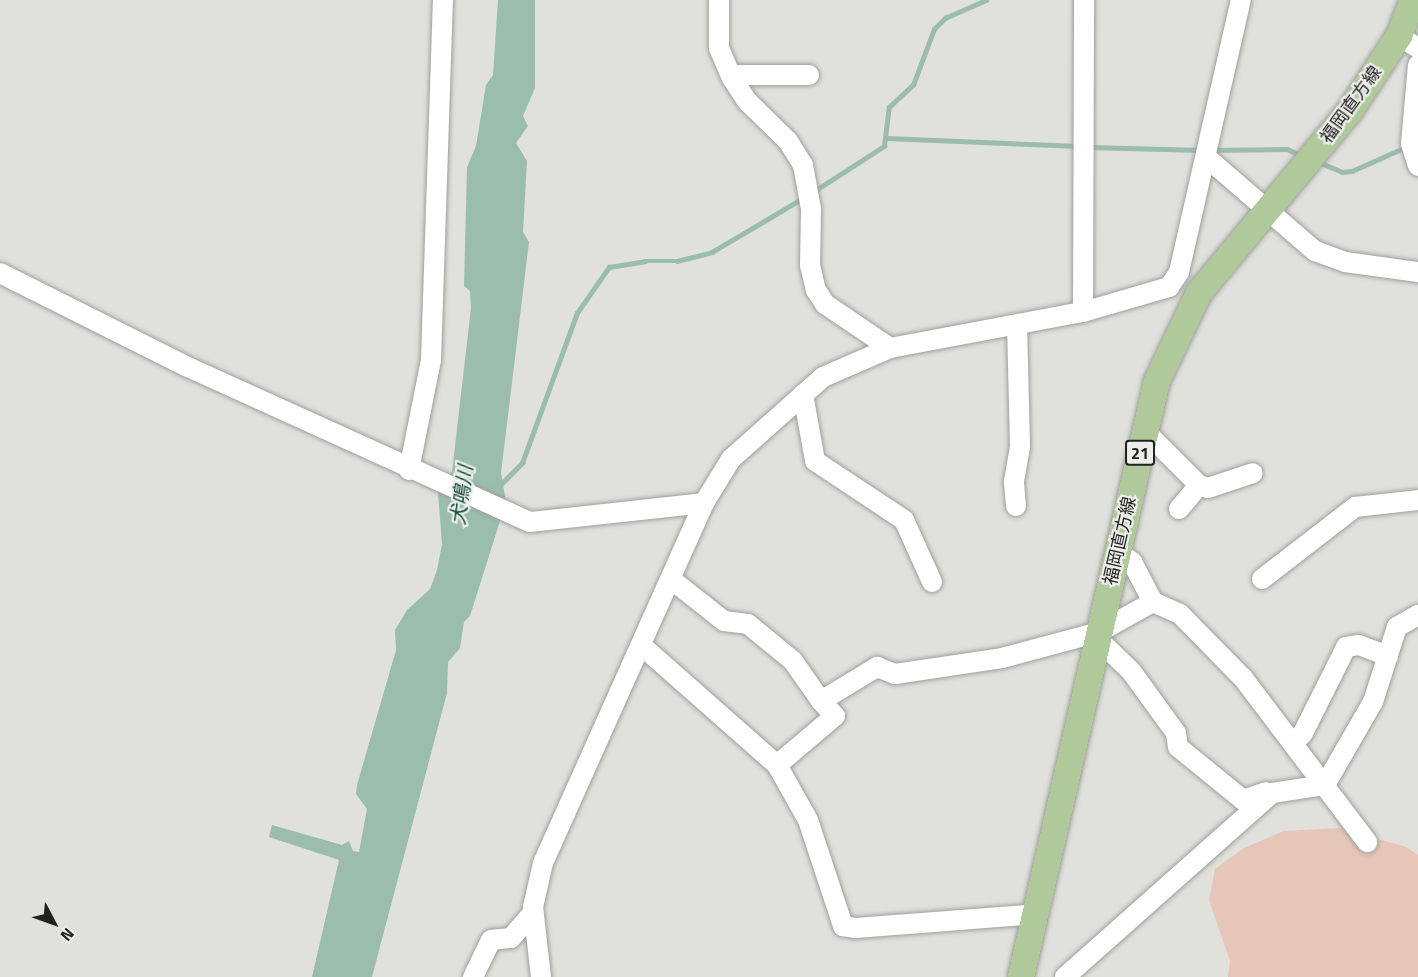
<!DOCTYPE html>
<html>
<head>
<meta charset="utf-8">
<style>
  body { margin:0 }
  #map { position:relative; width:1418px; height:977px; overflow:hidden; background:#e0e0dc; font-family:"Titillium Web","Noto Sans JP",sans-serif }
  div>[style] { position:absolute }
  .green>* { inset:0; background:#e5c6b8 }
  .water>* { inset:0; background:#9bbdac }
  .stream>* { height:4.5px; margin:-2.25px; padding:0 2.25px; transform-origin:2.25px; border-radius:2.25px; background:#9bbdac }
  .roads { filter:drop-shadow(0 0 2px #9f9f9b) drop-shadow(0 0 2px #9f9f9b) }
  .minor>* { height:20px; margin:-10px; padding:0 10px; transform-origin:10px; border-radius:10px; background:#fff }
  .major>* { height:26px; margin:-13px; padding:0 13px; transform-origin:13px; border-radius:13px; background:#afc99b }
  span { translate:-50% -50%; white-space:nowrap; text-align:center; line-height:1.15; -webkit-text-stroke:4.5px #edede9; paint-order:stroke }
  .shield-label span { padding:2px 4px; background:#edede9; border:2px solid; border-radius:4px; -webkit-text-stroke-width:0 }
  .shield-label { font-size:16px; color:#21211f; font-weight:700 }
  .street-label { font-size:18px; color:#21211f }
  .water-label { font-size:20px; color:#0e4e36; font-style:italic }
  .north { position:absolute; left:24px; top:893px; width:60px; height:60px; -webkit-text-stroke:4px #edede9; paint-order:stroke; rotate:131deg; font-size:16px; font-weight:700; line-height:24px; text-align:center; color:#21211f }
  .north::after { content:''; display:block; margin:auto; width:21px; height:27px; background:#21211f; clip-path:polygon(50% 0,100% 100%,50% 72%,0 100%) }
</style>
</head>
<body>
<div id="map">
  <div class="green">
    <i style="clip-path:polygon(1340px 828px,1406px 847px,1418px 855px,1418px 977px,1228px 977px,1230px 961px,1209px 900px,1215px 869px,1244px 848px,1284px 831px)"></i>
  </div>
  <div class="water">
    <i style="clip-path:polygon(498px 0,535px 0,535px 88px,523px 116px,528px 126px,516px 143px,527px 161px,523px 232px,529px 242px,501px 473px,506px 502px,470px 616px,464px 622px,460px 648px,448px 662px,447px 693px,372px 977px,312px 977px,339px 860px,269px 837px,272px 825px,342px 845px,349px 841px,353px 851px,359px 852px,367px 809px,356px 794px,357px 785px,396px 650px,395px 630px,407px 610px,430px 589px,437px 570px,442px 544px,438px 493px,452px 472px,471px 308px,470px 291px,464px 286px,467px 167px,476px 146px,486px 85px,493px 75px)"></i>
  </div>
  <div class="stream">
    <i style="left:887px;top:138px;width:192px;rotate:2.4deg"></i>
    <i style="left:1088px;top:147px;width:114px;rotate:1.5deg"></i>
    <i style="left:1211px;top:150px;width:76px;rotate:-0.8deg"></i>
    <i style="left:1287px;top:149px;width:17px;rotate:24deg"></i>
    <i style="left:1319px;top:162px;width:25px;rotate:23deg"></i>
    <i style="left:1342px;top:172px;width:10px;rotate:-6deg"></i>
    <i style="left:1352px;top:171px;width:59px;rotate:-24deg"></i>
    <i style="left:813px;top:192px;width:85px;rotate:-32.9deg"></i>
    <i style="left:884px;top:146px;width:39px;rotate:-83deg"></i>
    <i style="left:889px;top:107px;width:33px;rotate:-43deg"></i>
    <i style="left:913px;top:85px;width:60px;rotate:-69.4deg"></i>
    <i style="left:934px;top:29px;width:16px;rotate:-45deg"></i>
    <i style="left:945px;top:18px;width:45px;rotate:-23.7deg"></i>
    <i style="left:499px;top:486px;width:33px;rotate:-45deg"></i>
    <i style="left:522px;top:463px;width:160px;rotate:-69.9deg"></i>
    <i style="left:577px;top:313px;width:56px;rotate:-55.2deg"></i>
    <i style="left:609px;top:267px;width:36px;rotate:-9deg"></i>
    <i style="left:645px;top:261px;width:32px"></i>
    <i style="left:677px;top:261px;width:36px;rotate:-14deg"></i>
    <i style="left:712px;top:252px;width:106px;rotate:-30.7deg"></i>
  </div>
  <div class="roads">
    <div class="minor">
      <i style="left:719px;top:0;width:48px;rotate:90deg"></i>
      <i style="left:719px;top:48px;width:33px;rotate:67deg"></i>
      <i style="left:732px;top:78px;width:27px;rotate:57deg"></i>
      <i style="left:747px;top:101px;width:57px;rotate:44.3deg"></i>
      <i style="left:788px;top:141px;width:28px;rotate:58deg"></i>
      <i style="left:803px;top:165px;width:45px;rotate:79.7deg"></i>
      <i style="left:811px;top:209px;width:56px;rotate:91deg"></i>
      <i style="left:810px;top:265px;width:26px;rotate:77deg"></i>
      <i style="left:816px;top:290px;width:17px;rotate:57deg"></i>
      <i style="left:825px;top:304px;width:78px;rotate:34.1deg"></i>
      <i style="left:1399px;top:36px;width:22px;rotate:32deg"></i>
      <i style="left:1418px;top:65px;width:79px;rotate:95.1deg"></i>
      <i style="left:1411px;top:144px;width:23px;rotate:72deg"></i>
      <i style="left:731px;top:75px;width:78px"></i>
      <i style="left:1206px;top:157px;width:144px;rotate:40.8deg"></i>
      <i style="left:1315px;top:251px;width:32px;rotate:20deg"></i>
      <i style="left:1345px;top:262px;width:74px;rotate:7.8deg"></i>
      <i style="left:0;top:273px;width:210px;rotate:26.6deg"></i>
      <i style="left:188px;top:367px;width:375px;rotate:24.4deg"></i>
      <i style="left:530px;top:522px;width:175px;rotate:-6.2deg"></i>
      <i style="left:1083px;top:312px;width:312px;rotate:-89.8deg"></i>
      <i style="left:803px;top:394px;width:68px;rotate:79.8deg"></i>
      <i style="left:815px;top:461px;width:107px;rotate:33.5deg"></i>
      <i style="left:904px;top:520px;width:68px;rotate:65.7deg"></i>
      <i style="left:1145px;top:431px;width:76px;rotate:45deg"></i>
      <i style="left:1199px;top:485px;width:9px;rotate:18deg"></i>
      <i style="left:1208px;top:488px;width:47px;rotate:-18.4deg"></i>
      <i style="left:409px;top:470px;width:112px;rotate:-78.7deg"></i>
      <i style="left:431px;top:360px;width:360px;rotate:-88.1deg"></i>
      <i style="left:1016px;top:506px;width:25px;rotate:-95deg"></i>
      <i style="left:1014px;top:481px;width:36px;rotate:-80deg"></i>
      <i style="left:1020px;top:446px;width:121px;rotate:-91.4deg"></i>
      <i style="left:1179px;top:509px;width:31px;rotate:-50deg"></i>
      <i style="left:1117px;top:551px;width:19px;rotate:36deg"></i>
      <i style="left:1132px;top:562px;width:45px;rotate:62.3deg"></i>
      <i style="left:1153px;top:602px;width:30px;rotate:24deg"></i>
      <i style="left:1180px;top:614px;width:90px;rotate:45.5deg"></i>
      <i style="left:1243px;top:678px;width:206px;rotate:52.9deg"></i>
      <i style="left:1262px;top:579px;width:118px;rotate:-37.7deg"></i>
      <i style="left:1355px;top:507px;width:63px;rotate:-6.3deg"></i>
      <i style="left:672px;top:580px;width:66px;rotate:38.3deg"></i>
      <i style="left:724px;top:621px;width:24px;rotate:7deg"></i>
      <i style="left:748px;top:624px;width:58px;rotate:39.4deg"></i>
      <i style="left:793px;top:661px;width:49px;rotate:55deg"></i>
      <i style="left:821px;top:701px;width:66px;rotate:-31.3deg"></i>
      <i style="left:877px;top:667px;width:19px;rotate:21deg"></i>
      <i style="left:895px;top:674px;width:108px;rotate:-8.5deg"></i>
      <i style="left:1002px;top:658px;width:100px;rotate:-15deg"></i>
      <i style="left:1099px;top:632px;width:62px;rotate:-29.1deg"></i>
      <i style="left:1096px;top:644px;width:9px;rotate:13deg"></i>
      <i style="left:1105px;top:646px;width:36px;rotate:44deg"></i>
      <i style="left:1131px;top:671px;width:77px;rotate:54deg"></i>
      <i style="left:1176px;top:733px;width:14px;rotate:82deg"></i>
      <i style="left:1178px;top:747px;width:84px;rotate:39.2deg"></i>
      <i style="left:1243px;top:800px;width:24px;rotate:-19deg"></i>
      <i style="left:641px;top:645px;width:181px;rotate:41.4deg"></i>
      <i style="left:777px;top:765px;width:76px;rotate:-40.2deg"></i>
      <i style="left:835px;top:716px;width:21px;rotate:-133deg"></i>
      <i style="left:1294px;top:743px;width:13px;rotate:-48deg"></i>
      <i style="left:1303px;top:733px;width:96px;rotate:-63.4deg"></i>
      <i style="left:1346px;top:647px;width:13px;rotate:-9deg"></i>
      <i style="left:1359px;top:645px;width:31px;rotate:21deg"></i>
      <i style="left:777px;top:765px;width:63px;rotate:60.6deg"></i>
      <i style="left:808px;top:820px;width:112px;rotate:71.7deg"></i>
      <i style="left:843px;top:926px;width:13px;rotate:9deg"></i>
      <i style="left:856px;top:928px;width:181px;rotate:-4.4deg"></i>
      <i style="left:473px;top:977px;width:41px;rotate:-64.1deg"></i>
      <i style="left:491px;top:940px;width:20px;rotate:-6deg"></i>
      <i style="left:511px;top:938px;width:33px;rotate:-49deg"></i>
      <i style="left:541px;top:977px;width:70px;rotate:-96.5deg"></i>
      <i style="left:533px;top:907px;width:45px;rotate:-77.2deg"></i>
      <i style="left:543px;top:863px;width:394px;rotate:-65.9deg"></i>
      <i style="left:704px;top:503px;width:52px;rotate:-58.5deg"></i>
      <i style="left:731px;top:459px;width:123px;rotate:-41.7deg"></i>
      <i style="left:823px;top:377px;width:73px;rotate:-23.4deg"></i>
      <i style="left:890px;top:348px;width:196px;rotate:-10.6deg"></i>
      <i style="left:1083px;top:312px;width:90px;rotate:-16.2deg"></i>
      <i style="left:1169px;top:287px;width:18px;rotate:-56deg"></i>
      <i style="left:1179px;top:272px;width:279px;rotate:-77.2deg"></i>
      <i style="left:1065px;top:977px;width:277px;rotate:-41.6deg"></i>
      <i style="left:1272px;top:793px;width:54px;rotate:-8.6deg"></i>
      <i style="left:1325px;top:785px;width:96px;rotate:-60deg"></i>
      <i style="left:1373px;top:702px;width:79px;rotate:-72.3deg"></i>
      <i style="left:1397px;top:627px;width:24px;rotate:-30deg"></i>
    </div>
    <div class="major">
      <i style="left:1021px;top:977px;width:611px;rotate:-77.15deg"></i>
      <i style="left:1157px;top:381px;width:98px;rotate:-64.5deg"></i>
      <i style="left:1199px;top:293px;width:235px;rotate:-50.4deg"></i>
      <i style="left:1349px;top:112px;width:91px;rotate:-56.7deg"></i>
      <i style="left:1399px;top:36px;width:39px;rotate:-69deg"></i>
    </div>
  </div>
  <div class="shield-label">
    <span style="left:1140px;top:453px">21</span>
  </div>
  <div class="street-label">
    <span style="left:1351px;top:105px;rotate:-54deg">福岡直方線</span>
    <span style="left:1120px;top:541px;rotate:-77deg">福岡直方線</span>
  </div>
  <div class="water-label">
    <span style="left:461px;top:495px;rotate:-82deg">犬鳴川</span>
  </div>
  <div class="north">N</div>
</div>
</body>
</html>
